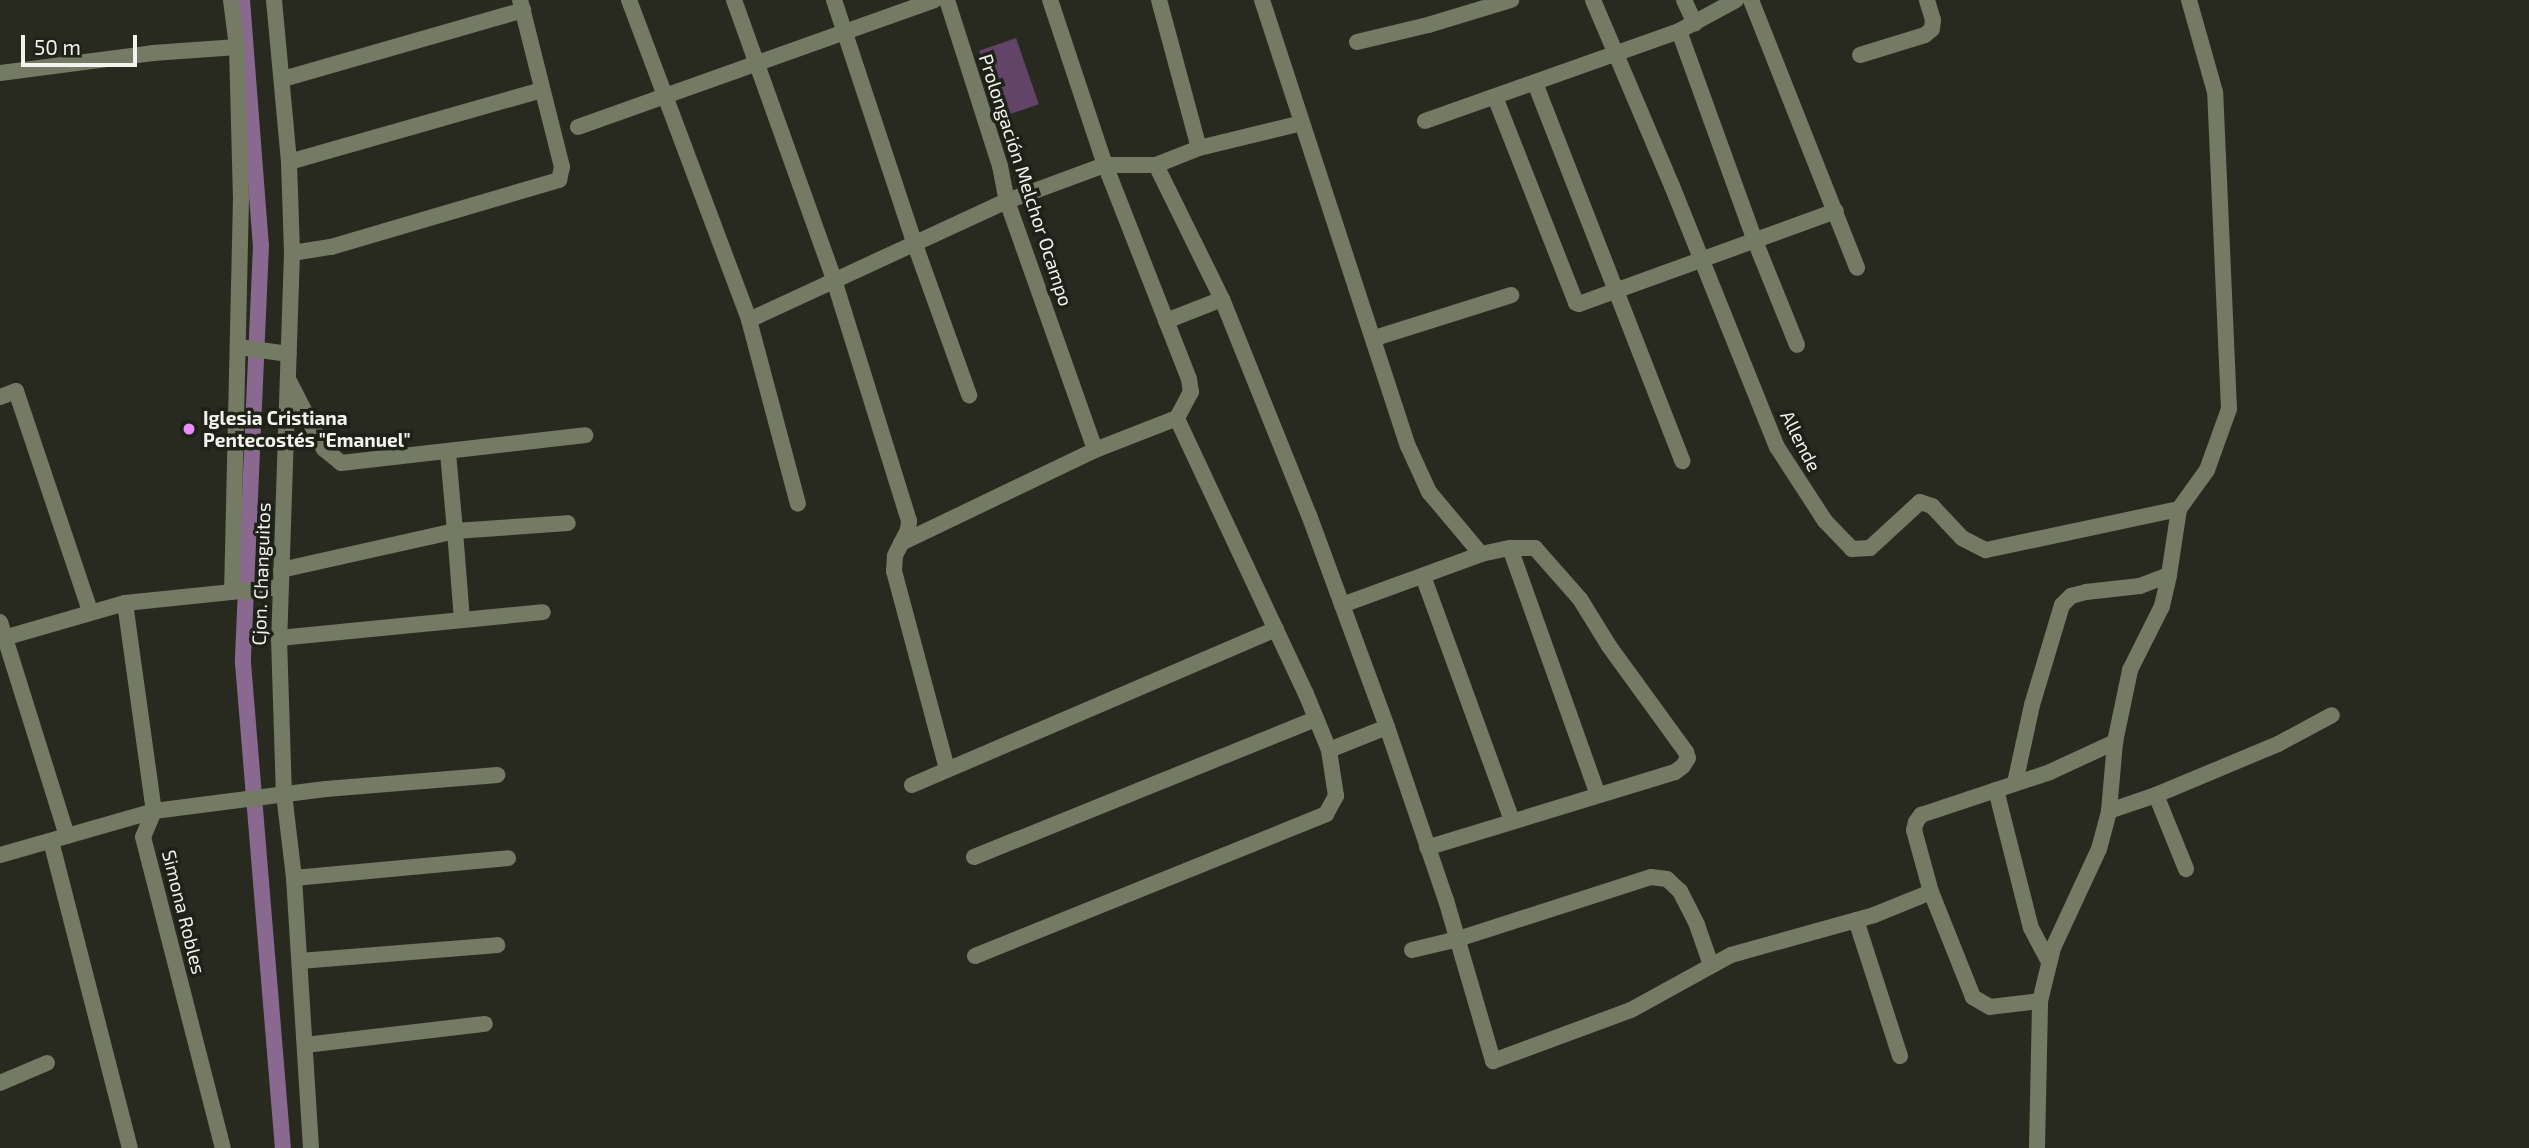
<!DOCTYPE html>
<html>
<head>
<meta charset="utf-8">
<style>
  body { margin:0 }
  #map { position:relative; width:2529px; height:1148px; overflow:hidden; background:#282a20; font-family:"Exo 2",sans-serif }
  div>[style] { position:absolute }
  .green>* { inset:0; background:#614468; transform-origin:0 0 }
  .canal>* { height:16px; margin:-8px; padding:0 8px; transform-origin:8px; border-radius:8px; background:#8a6991 }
  .minor>* { height:16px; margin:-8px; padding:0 8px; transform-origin:8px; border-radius:8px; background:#757a65 }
  .dots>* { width:19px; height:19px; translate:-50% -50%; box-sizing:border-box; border:4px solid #1e2117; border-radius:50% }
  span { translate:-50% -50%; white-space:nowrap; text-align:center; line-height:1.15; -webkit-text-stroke:7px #1e2117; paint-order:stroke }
  .street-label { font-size:19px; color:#f1f3ec }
  .poi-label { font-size:19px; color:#f1f3ec; font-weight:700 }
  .left { translate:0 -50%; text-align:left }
  .scale { position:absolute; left:21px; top:35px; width:116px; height:32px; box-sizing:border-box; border:4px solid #f1f3ec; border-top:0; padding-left:9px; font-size:21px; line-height:24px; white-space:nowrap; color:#f1f3ec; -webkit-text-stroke:5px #1e2117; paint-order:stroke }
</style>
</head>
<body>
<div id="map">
  <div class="green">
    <i style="left:1016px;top:38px;width:70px;height:39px;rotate:71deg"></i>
  </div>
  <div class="canal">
    <i style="left:242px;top:0;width:246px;rotate:85.6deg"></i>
    <i style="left:261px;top:245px;width:418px;rotate:92.5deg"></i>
    <i style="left:243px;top:663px;width:487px;rotate:85.3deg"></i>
  </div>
  <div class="minor">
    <i style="left:231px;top:0;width:47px;rotate:82.7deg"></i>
    <i style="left:237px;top:47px;width:151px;rotate:88.5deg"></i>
    <i style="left:241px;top:198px;width:393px;rotate:91.3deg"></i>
    <i style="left:274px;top:0;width:163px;rotate:84.7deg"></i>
    <i style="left:289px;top:162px;width:91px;rotate:88.1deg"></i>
    <i style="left:292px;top:253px;width:385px;rotate:91.9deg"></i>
    <i style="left:279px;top:638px;width:156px;rotate:88.2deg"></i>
    <i style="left:284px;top:794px;width:85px;rotate:83.2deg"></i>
    <i style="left:294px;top:878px;width:271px;rotate:86.4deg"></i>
    <i style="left:629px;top:0;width:342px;rotate:69.4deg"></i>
    <i style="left:749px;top:320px;width:190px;rotate:75.1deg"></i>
    <i style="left:734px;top:0;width:297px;rotate:70.3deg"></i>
    <i style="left:834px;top:280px;width:252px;rotate:72.7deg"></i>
    <i style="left:909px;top:521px;width:9px;rotate:96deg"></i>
    <i style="left:908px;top:530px;width:29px;rotate:117deg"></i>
    <i style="left:895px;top:556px;width:15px;rotate:94deg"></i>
    <i style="left:894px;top:571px;width:205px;rotate:75deg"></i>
    <i style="left:834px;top:0;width:255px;rotate:71.7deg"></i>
    <i style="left:914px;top:242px;width:163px;rotate:70.2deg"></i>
    <i style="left:947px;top:0;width:174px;rotate:72.3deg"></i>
    <i style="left:1000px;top:166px;width:36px;rotate:79deg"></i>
    <i style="left:1007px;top:201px;width:264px;rotate:70.5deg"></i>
    <i style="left:1159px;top:0;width:153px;rotate:74.9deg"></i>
    <i style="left:1262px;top:0;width:469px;rotate:71.9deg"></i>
    <i style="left:1408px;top:446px;width:51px;rotate:65.5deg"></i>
    <i style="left:1429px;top:492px;width:81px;rotate:50deg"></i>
    <i style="left:1593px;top:0;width:202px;rotate:67deg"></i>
    <i style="left:1672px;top:186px;width:281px;rotate:68.1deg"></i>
    <i style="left:1777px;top:447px;width:88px;rotate:57deg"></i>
    <i style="left:1825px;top:521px;width:39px;rotate:46deg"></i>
    <i style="left:1852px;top:549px;width:18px;rotate:-3deg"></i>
    <i style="left:1870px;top:548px;width:68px;rotate:-42.6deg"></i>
    <i style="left:1920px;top:502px;width:13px;rotate:18deg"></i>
    <i style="left:1932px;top:506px;width:44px;rotate:46.8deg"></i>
    <i style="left:1962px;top:538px;width:27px;rotate:27deg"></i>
    <i style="left:1986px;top:550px;width:197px;rotate:-12deg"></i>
    <i style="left:1684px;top:0;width:26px;rotate:65deg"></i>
    <i style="left:1751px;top:0;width:288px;rotate:68.4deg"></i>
    <i style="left:1679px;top:31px;width:223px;rotate:70.1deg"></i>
    <i style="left:1755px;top:241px;width:112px;rotate:68deg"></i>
    <i style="left:1357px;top:42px;width:73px;rotate:-13.5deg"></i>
    <i style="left:1428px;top:25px;width:87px;rotate:-16.8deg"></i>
    <i style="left:1860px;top:55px;width:68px;rotate:-17.1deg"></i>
    <i style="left:1925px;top:35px;width:9px;rotate:-41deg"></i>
    <i style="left:1932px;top:29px;width:9px;rotate:-84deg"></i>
    <i style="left:1933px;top:20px;width:21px;rotate:-107deg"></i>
    <i style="left:0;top:73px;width:154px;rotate:-7.4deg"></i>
    <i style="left:153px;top:53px;width:84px;rotate:-4.1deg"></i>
    <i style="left:283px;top:79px;width:250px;rotate:-16deg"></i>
    <i style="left:1535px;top:83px;width:406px;rotate:68.7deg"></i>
    <i style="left:1495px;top:97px;width:221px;rotate:68.5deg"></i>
    <i style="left:1576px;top:303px;width:3px;rotate:18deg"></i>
    <i style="left:1579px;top:304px;width:273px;rotate:-19.9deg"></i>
    <i style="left:1425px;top:121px;width:269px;rotate:-19.5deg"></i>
    <i style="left:1679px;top:31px;width:65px;rotate:-28.5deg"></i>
    <i style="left:578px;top:127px;width:378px;rotate:-19.6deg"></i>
    <i style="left:289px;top:162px;width:263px;rotate:-15.9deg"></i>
    <i style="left:1156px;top:165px;width:149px;rotate:63.8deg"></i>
    <i style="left:1222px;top:299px;width:233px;rotate:68.1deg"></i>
    <i style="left:1309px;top:515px;width:226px;rotate:69.8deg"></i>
    <i style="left:1387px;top:727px;width:183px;rotate:71.2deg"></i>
    <i style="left:1446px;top:900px;width:168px;rotate:73.7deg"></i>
    <i style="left:1493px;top:1061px;width:147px;rotate:-20.3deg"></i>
    <i style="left:1631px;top:1010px;width:114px;rotate:-28.8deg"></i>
    <i style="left:1731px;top:955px;width:148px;rotate:-15.6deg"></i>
    <i style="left:1874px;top:915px;width:61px;rotate:-22deg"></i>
    <i style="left:292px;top:253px;width:39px;rotate:-9deg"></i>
    <i style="left:331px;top:247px;width:238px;rotate:-16.4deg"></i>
    <i style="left:559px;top:180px;width:13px;rotate:-77deg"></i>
    <i style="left:562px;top:167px;width:172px;rotate:-104.1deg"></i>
    <i style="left:749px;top:320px;width:284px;rotate:-24.8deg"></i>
    <i style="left:1007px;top:201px;width:104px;rotate:-20.2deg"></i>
    <i style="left:1105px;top:165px;width:51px"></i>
    <i style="left:1156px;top:165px;width:46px;rotate:-21.6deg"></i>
    <i style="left:1199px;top:148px;width:106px;rotate:-13.6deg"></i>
    <i style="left:1166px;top:321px;width:60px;rotate:-21.4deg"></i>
    <i style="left:1375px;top:338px;width:143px;rotate:-17.5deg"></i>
    <i style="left:239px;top:347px;width:50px;rotate:8deg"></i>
    <i style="left:289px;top:381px;width:76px;rotate:62.8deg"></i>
    <i style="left:324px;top:449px;width:22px;rotate:39deg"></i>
    <i style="left:341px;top:463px;width:246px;rotate:-6.5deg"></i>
    <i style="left:0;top:397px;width:17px;rotate:-21deg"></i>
    <i style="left:16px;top:391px;width:232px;rotate:71.4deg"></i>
    <i style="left:901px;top:543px;width:215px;rotate:-25.6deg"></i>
    <i style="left:1095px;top:450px;width:88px;rotate:-21.3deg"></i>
    <i style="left:1510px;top:548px;width:262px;rotate:70.4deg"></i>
    <i style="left:281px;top:570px;width:178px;rotate:-12.6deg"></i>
    <i style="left:455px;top:531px;width:79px;rotate:-95.1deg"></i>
    <i style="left:1423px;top:576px;width:261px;rotate:70deg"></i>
    <i style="left:125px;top:603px;width:210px;rotate:82.1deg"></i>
    <i style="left:154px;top:811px;width:28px;rotate:113deg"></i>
    <i style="left:143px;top:837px;width:321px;rotate:75.6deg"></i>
    <i style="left:1342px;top:605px;width:148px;rotate:-20.1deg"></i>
    <i style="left:1481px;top:554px;width:30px;rotate:-12deg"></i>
    <i style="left:1510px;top:548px;width:25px"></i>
    <i style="left:1535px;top:548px;width:68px;rotate:48.6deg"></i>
    <i style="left:1580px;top:599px;width:55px;rotate:58.3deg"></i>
    <i style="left:1609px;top:646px;width:131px;rotate:54deg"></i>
    <i style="left:1686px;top:752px;width:6px;rotate:72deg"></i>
    <i style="left:1688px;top:758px;width:9px;rotate:122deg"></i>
    <i style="left:1683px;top:766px;width:10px;rotate:143deg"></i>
    <i style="left:1675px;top:772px;width:259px;rotate:163deg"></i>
    <i style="left:462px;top:620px;width:89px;rotate:-94.5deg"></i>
    <i style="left:455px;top:531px;width:113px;rotate:-4deg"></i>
    <i style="left:0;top:622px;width:224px;rotate:72.6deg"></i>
    <i style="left:279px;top:638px;width:265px;rotate:-5.6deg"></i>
    <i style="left:0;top:639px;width:130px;rotate:-16.1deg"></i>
    <i style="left:125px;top:603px;width:156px;rotate:-5.9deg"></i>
    <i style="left:1329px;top:750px;width:62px;rotate:-21.6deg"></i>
    <i style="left:2015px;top:783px;width:80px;rotate:-77.7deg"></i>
    <i style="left:2032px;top:705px;width:104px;rotate:-73.3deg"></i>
    <i style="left:2062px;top:605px;width:13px;rotate:-45deg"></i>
    <i style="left:2071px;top:596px;width:16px;rotate:-15deg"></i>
    <i style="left:2086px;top:592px;width:54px;rotate:-6.3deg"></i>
    <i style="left:2140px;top:586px;width:31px;rotate:-21deg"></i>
    <i style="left:2169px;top:575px;width:67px;rotate:-81.4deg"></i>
    <i style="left:2179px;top:509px;width:48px;rotate:-54.3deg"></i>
    <i style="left:2207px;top:470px;width:65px;rotate:-70.2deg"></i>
    <i style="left:2229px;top:409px;width:317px;rotate:-92.5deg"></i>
    <i style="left:2215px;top:92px;width:96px;rotate:-105.8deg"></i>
    <i style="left:912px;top:785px;width:396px;rotate:-23.2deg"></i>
    <i style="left:1996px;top:790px;width:142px;rotate:75.8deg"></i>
    <i style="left:2031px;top:928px;width:38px;rotate:62deg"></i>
    <i style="left:2156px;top:795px;width:80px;rotate:67.9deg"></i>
    <i style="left:2109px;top:811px;width:50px;rotate:-18.8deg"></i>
    <i style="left:2156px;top:795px;width:132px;rotate:-22.7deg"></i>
    <i style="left:2278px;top:744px;width:61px;rotate:-28.2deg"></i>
    <i style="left:51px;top:841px;width:317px;rotate:75.6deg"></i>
    <i style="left:0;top:855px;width:160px;rotate:-15.9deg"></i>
    <i style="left:154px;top:811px;width:173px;rotate:-7.3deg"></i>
    <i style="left:326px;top:789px;width:172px;rotate:-4.7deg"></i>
    <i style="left:974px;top:857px;width:369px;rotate:-22deg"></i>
    <i style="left:294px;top:878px;width:215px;rotate:-5.3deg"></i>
    <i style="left:1856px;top:920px;width:143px;rotate:72.1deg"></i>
    <i style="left:1412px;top:950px;width:47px;rotate:-13.4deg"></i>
    <i style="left:1458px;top:939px;width:203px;rotate:-17.8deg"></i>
    <i style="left:1651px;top:877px;width:16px;rotate:7deg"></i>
    <i style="left:1667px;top:879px;width:18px;rotate:43deg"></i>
    <i style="left:1680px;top:891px;width:38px;rotate:63deg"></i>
    <i style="left:1697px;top:925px;width:42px;rotate:70.7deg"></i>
    <i style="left:975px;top:956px;width:379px;rotate:-22deg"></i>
    <i style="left:1326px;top:814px;width:21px;rotate:-61deg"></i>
    <i style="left:1336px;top:796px;width:47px;rotate:-98.7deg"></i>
    <i style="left:1329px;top:750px;width:61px;rotate:-112.3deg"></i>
    <i style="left:1306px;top:694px;width:305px;rotate:-115.1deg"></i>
    <i style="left:1177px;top:418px;width:30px;rotate:-62deg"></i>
    <i style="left:1191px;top:392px;width:13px;rotate:-99deg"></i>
    <i style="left:1189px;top:379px;width:230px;rotate:-111.4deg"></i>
    <i style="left:1105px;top:165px;width:174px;rotate:-108.4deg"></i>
    <i style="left:300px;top:961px;width:198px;rotate:-4.6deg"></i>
    <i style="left:2040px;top:1001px;width:50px;rotate:173.2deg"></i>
    <i style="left:1990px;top:1007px;width:20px;rotate:-150deg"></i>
    <i style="left:1973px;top:997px;width:113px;rotate:-111.8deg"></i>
    <i style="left:1931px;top:892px;width:64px;rotate:-105.3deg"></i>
    <i style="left:1914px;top:830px;width:8px;rotate:-76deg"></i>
    <i style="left:1916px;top:822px;width:9px;rotate:-54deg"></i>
    <i style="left:1921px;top:815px;width:136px;rotate:-18.4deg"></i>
    <i style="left:2050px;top:772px;width:72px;rotate:-24.8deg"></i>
    <i style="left:305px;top:1045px;width:181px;rotate:-6.7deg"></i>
    <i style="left:0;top:1083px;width:51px;rotate:-23.1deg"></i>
    <i style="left:2037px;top:1148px;width:147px;rotate:-88.8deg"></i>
    <i style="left:2040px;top:1001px;width:55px;rotate:-76.2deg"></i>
    <i style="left:2053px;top:948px;width:109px;rotate:-65.1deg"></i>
    <i style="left:2099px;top:849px;width:39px;rotate:-75deg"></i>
    <i style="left:2109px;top:811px;width:69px;rotate:-85deg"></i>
    <i style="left:2115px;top:742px;width:74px;rotate:-78.2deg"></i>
    <i style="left:2130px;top:670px;width:72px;rotate:-63.4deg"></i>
    <i style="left:2162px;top:606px;width:32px;rotate:-77deg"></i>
  </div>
  <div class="dots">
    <i style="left:189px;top:429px;background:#e98dfe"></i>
  </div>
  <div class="street-label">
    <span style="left:1026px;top:180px;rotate:72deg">Prolongación Melchor Ocampo</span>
    <span style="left:1801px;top:441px;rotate:63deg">Allende</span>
    <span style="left:261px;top:574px;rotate:-88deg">Cjon. Changuitos</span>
    <span style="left:184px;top:912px;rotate:76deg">Simona Robles</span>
  </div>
  <div class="poi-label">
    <span class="left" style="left:203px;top:429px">Iglesia Cristiana<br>Pentecostés "Emanuel"</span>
  </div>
  <div class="scale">50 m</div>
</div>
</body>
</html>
